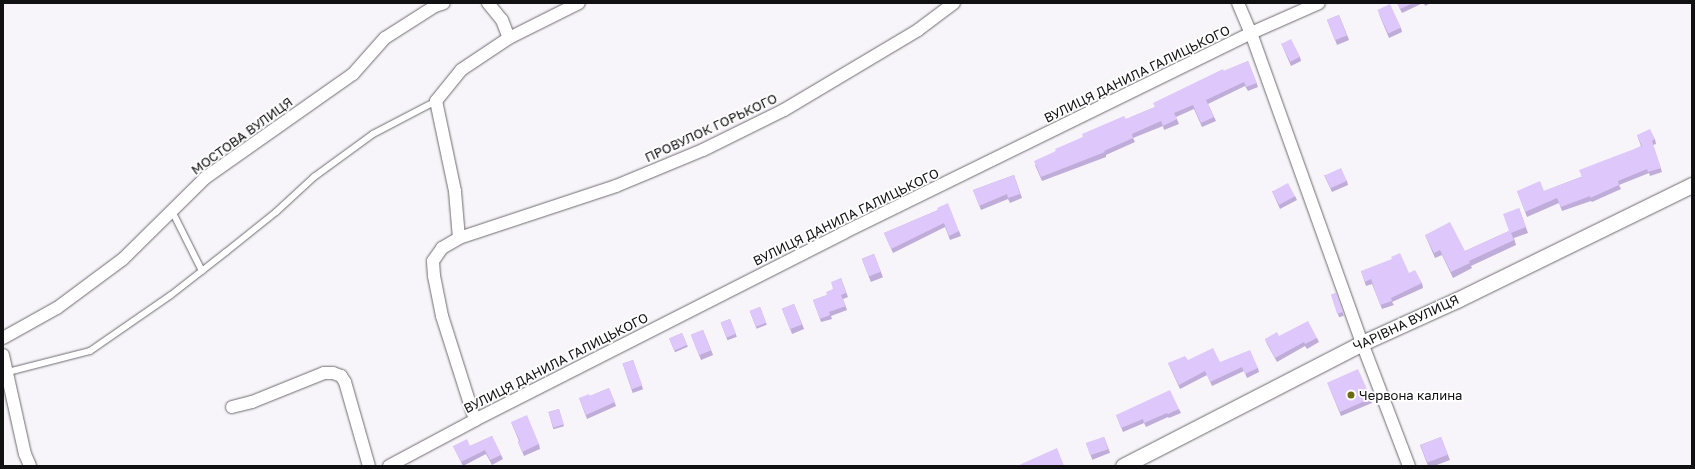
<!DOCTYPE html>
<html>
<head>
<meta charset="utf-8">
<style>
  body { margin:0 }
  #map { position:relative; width:1695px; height:469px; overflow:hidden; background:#f7f5fa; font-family:"Golos Text",sans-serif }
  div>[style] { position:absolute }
  .roads { filter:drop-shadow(0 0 1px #6d6b6f) drop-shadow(0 0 1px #6d6b6f) }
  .service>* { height:6px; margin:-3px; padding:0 3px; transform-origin:3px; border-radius:3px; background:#fff }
  .minor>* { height:12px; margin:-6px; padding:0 6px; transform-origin:6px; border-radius:6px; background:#fff }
  .tertiary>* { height:15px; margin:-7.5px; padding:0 7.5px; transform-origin:7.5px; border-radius:7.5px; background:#fff }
  .wall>* { inset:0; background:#bfacd8; transform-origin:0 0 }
  .building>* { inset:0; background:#dec8fb; transform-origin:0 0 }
  .dots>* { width:11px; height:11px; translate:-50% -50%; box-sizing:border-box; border:2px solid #fff; border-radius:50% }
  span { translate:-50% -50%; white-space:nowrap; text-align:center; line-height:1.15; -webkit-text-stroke:3.5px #fff; paint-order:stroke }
  .street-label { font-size:13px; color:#111012 }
  .poi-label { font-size:13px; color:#111012 }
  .left { translate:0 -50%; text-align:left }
  .frame { position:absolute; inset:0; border:4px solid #111012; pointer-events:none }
</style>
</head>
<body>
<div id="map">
  <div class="roads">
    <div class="service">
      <i style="left:172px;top:211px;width:67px;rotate:63.4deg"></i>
      <i style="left:8px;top:372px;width:85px;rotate:-14.4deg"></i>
      <i style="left:90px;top:351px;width:98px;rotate:-34.7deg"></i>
      <i style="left:171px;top:295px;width:70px;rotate:-38deg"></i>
      <i style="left:226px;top:252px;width:64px;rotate:-38.7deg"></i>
      <i style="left:276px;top:212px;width:52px;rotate:-42.6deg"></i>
      <i style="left:314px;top:177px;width:73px;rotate:-36.1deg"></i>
      <i style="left:373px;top:134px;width:71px;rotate:-27.6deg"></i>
    </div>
    <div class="minor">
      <i style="left:488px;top:3px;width:22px;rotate:51deg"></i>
      <i style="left:502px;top:20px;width:19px;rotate:69deg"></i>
      <i style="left:509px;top:38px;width:78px;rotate:-26.6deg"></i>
      <i style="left:1238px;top:3px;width:33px;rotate:67deg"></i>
      <i style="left:1251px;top:33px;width:329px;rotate:70.3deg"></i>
      <i style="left:1362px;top:343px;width:132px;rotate:69.1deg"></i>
      <i style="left:459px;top:238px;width:47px;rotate:-94.9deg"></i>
      <i style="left:455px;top:191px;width:92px;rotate:-101.9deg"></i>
      <i style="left:436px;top:101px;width:40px;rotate:-51deg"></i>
      <i style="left:461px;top:70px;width:58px;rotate:-33.7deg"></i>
      <i style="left:3px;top:338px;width:62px;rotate:-29.1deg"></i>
      <i style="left:57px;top:308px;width:82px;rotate:-36.6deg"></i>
      <i style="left:123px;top:259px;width:115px;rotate:-44.6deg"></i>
      <i style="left:205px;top:178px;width:181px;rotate:-35.1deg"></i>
      <i style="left:353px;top:74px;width:48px;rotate:-48.4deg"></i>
      <i style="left:385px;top:38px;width:59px;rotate:-32.6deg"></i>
      <i style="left:435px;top:6px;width:9px;rotate:-18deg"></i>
      <i style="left:3px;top:355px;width:101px;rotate:77.5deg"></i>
      <i style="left:25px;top:454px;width:13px;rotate:67deg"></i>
      <i style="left:232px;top:407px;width:21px;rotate:-14deg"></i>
      <i style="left:252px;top:402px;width:78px;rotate:-21.9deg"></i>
      <i style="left:324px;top:373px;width:9px"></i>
      <i style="left:333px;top:373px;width:9px;rotate:21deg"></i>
      <i style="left:341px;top:376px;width:7px;rotate:56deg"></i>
      <i style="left:345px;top:382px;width:87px;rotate:74.1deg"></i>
      <i style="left:475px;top:420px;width:109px;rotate:-107.6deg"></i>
      <i style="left:442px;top:316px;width:41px;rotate:-101.3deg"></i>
      <i style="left:434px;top:276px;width:15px;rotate:-94deg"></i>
      <i style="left:433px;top:261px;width:16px;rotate:-55deg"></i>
      <i style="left:442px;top:248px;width:20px;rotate:-30deg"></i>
      <i style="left:459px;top:238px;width:165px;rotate:-18.3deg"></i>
      <i style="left:616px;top:186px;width:94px;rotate:-22.5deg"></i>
      <i style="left:703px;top:150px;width:90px;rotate:-26.3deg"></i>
      <i style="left:784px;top:110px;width:156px;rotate:-30.8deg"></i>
      <i style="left:918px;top:30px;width:45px;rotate:-36.9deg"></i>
      <i style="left:389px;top:466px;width:98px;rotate:-28.1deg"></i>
      <i style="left:475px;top:420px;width:413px;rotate:-26.9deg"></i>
      <i style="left:843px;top:233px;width:454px;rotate:-26.1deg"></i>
      <i style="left:1251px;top:33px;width:74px;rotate:-23.8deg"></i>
    </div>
    <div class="tertiary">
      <i style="left:1123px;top:466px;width:269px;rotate:-27.2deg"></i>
      <i style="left:1362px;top:343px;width:104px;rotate:-24.4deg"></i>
      <i style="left:1457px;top:300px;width:262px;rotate:-26.1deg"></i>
    </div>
  </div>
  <div class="wall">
    <i style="clip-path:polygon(1397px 3px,1423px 3px,1402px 13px)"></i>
    <i style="clip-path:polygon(1424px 3px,1431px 3px,1425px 6px)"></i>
    <i style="clip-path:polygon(1379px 14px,1401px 28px,1402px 32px,1389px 38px)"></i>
    <i style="left:1339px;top:15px;width:27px;height:13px;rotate:68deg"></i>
    <i style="clip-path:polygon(1281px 43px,1300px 57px,1301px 61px,1291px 66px)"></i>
    <i style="clip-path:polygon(1248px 61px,1258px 87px,1248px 91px,1245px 86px,1208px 104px,1216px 121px,1202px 127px,1194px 109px,1176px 117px,1179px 124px,1164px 130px,1163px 126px,1133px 138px,1135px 142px,1106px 155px,1106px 157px,1042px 181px,1035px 165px,1056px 151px,1083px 137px,1155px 107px,1224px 71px)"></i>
    <i style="clip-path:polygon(1637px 135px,1655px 139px,1656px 144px,1653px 145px,1662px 172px,1650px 176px,1649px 173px,1619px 185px,1621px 189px,1592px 202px,1591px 201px,1562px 211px,1559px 203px,1527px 217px,1517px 191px,1544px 191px,1581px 177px,1641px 146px)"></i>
    <i style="clip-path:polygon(1014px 175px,1022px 198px,1010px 203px,1008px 199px,981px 210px,973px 190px)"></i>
    <i style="clip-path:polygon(1324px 175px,1347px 181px,1348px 185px,1332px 192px)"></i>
    <i style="clip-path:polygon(1272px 191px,1295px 196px,1297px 200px,1280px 209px)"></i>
    <i style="clip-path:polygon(1519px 208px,1528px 233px,1514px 238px,1516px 245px,1471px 266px,1472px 268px,1453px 278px,1442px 255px,1435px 258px,1425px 235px,1465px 251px,1509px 231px)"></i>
    <i style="clip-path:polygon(938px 210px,959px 231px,961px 236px,950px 240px,945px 227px,893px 253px,884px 233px)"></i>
    <i style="left:874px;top:254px;width:25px;height:13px;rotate:69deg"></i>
    <i style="clip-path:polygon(1361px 271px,1422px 283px,1423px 288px,1392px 302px,1394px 305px,1382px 309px,1372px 284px,1366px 286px)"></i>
    <i style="clip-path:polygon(841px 278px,848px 297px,843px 299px,847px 310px,831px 316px,832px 319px,821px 322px,813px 300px,827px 295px,833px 289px)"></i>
    <i style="left:1336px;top:293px;width:24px;height:5px;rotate:71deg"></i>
    <i style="left:794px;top:304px;width:27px;height:13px;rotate:68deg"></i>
    <i style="left:760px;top:307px;width:19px;height:11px;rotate:69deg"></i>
    <i style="left:730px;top:319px;width:19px;height:10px;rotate:69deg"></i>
    <i style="left:703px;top:330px;width:27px;height:13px;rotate:68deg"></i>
    <i style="left:682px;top:333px;width:15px;height:14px;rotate:67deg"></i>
    <i style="clip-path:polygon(1279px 336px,1317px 338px,1319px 342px,1307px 349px,1305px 346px,1277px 362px,1267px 344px,1265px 339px)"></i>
    <i style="left:633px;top:360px;width:31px;height:11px;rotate:71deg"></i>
    <i style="clip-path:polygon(1188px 360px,1220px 362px,1258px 368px,1259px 372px,1247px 378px,1244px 371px,1212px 386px,1207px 375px,1180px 389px,1168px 363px)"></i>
    <i style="clip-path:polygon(1329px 387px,1371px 398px,1372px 403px,1341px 416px)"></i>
    <i style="clip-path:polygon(609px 388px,616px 406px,587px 419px,579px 398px,590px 396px)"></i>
    <i style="left:559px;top:409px;width:18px;height:11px;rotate:74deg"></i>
    <i style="clip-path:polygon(1179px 409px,1181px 413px,1169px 418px,1168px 417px,1146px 427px,1144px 423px,1123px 432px,1116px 415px)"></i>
    <i style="clip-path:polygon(511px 422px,539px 444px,540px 449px,524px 456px,518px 442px,519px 441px)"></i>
    <i style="clip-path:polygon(492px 436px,503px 459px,492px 465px,486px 454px,463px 466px,453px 446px,470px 446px)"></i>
    <i style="left:1104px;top:437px;width:17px;height:19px;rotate:69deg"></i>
    <i style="clip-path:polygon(1441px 437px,1450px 460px,1434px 466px,1428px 466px,1420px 445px)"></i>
  </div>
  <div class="building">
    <i style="clip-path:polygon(1397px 3px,1413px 3px,1400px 9px)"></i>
    <i style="left:1390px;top:4px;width:26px;height:14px;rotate:65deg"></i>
    <i style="left:1339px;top:15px;width:22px;height:13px;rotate:69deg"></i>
    <i style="left:1291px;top:39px;width:20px;height:11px;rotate:63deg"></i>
    <i style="clip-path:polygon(1248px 61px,1257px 83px,1246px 87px,1244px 82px,1206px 100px,1214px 117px,1201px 123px,1193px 105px,1174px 113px,1177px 119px,1163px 126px,1161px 121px,1132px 134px,1133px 138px,1104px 151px,1105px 152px,1041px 177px,1034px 161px,1056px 151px,1055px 149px,1083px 137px,1082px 134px,1124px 116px,1126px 119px,1155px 107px,1153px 103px,1223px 69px,1224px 71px)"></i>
    <i style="clip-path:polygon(1650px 129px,1655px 139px,1652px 141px,1661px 168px,1648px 172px,1647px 169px,1618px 181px,1619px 185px,1590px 198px,1590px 196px,1561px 207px,1557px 198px,1525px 212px,1517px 191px,1540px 181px,1544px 191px,1582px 177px,1579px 170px,1642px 146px,1637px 135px)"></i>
    <i style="left:1341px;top:168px;width:14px;height:18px;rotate:65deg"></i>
    <i style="clip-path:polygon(1014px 175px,1020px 194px,1008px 198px,1007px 194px,979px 206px,973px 190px)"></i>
    <i style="left:1288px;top:183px;width:15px;height:18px;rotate:62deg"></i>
    <i style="clip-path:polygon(948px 203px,959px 231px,949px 236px,944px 223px,891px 249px,884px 233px,938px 210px,937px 208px)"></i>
    <i style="clip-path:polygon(1519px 208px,1526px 227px,1511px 233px,1514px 240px,1469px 261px,1470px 263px,1451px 272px,1440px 250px,1434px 253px,1425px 235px,1450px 222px,1465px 251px,1509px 231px,1503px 214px)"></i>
    <i style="clip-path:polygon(1400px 253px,1409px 273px,1415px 270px,1422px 283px,1391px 298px,1392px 301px,1380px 305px,1371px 279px,1365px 282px,1361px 271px,1392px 259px,1391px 257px)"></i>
    <i style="left:874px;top:254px;width:19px;height:13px;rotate:69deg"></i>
    <i style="clip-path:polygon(841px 278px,846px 293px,841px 295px,846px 306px,829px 312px,830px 315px,820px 319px,813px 300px,827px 295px,826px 292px,833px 289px,831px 282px)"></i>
    <i style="clip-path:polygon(1336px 293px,1343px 312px,1337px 314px,1331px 295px)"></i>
    <i style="left:794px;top:304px;width:22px;height:13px;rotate:69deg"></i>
    <i style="left:760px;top:307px;width:17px;height:11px;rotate:69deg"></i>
    <i style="left:730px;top:319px;width:16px;height:10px;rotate:68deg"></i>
    <i style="clip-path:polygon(1308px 321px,1317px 338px,1305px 344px,1304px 342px,1275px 358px,1265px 339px,1277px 332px,1279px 336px)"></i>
    <i style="left:703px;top:330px;width:22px;height:13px;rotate:69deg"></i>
    <i style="left:682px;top:333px;width:13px;height:14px;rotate:67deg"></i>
    <i style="clip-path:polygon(1213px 348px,1220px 362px,1250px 350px,1258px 368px,1245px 374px,1242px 367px,1210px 382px,1205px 371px,1179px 385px,1168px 363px,1185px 356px,1188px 360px)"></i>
    <i style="left:633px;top:360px;width:27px;height:11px;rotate:70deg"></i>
    <i style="left:1358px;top:369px;width:32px;height:34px;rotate:66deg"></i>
    <i style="clip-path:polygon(609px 388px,615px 402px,586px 415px,579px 398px,589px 394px,590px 396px)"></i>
    <i style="clip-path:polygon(1170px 390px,1179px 409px,1168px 414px,1167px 413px,1144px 423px,1143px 419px,1121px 428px,1116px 415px)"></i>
    <i style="left:559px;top:409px;width:16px;height:11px;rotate:72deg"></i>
    <i style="clip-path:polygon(527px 415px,539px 444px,522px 452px,518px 442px,520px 441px,511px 422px)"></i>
    <i style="clip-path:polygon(492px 436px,501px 455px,490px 460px,485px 450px,461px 462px,453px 446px,467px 439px,470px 446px)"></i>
    <i style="left:1104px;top:437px;width:13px;height:19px;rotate:72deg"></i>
    <i style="left:1441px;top:437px;width:19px;height:22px;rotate:69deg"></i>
    <i style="clip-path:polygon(1057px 448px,1064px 466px,1017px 466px)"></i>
  </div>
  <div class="dots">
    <i style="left:1351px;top:395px;background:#6a6c0d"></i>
  </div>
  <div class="street-label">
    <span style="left:1137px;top:74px;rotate:-26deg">ВУЛИЦЯ ДАНИЛА ГАЛИЦЬКОГО</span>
    <span style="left:711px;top:128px;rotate:-25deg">ПРОВУЛОК ГОРЬКОГО</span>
    <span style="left:242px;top:136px;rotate:-36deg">МОСТОВА ВУЛИЦЯ</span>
    <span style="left:846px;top:217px;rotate:-26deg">ВУЛИЦЯ ДАНИЛА ГАЛИЦЬКОГО</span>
    <span style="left:1406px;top:323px;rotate:-25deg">ЧАРІВНА ВУЛИЦЯ</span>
    <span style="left:556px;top:363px;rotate:-27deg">ВУЛИЦЯ ДАНИЛА ГАЛИЦЬКОГО</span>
  </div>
  <div class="poi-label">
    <span class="left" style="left:1359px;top:395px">Червона калина</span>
  </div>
  <div class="frame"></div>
</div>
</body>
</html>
